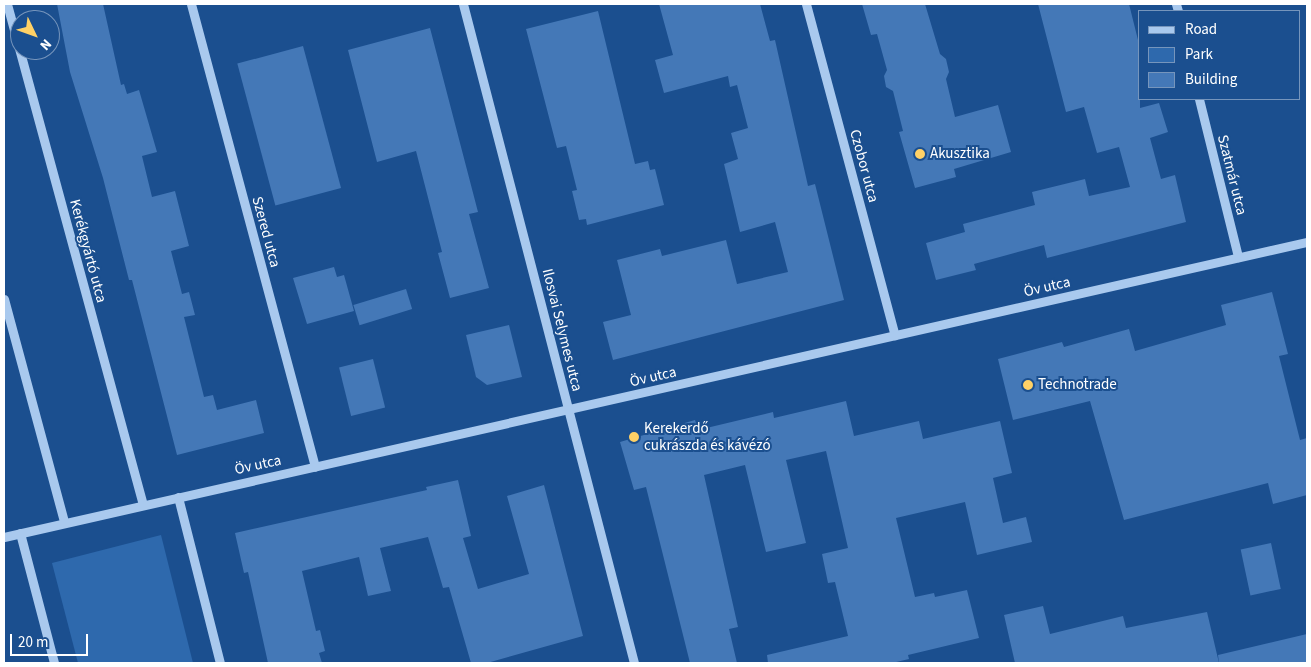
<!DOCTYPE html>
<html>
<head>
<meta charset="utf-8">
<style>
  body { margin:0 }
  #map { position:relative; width:1311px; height:667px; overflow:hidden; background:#1b4f8f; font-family:"Source Sans 3",sans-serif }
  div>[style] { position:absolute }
  .green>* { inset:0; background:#2e69ad }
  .building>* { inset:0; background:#4478b7; transform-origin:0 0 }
  .minor>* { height:9px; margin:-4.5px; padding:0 4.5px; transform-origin:4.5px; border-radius:4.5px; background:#a9c9ee }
  .dots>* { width:14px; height:14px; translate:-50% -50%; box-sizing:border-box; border:2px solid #1b4f8f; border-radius:50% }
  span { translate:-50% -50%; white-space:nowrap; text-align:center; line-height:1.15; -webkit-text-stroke:4px #1b4f8f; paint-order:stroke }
  .poi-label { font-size:15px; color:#fff }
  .left { translate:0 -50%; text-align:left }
  .street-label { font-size:15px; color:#fff }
  .frame { position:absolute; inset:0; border:5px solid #fff; pointer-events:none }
  .legend { position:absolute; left:1138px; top:10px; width:162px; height:90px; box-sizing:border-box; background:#1b4f8f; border:1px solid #7695bc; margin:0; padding:6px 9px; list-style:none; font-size:15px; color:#fff }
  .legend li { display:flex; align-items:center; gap:10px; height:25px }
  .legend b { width:25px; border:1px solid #7695bc }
  .north { position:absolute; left:10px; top:10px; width:50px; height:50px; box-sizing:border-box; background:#1b4f8f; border:1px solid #7695bc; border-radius:50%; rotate:132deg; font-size:14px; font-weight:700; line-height:20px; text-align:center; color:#fff }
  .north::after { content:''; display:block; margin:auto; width:18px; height:22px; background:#ffd166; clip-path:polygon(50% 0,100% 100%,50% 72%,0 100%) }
  .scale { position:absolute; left:10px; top:634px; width:78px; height:22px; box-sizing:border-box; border:2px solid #fff; border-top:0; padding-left:6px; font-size:15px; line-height:18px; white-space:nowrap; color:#fff; -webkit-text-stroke:4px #1b4f8f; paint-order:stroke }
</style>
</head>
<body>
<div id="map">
  <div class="green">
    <i style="clip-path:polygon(161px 535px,193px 663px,78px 663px,52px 563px)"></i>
  </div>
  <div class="building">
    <i style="clip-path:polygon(57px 4px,103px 4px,121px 85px,124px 84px,127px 94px,139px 90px,157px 152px,142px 156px,152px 197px,175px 191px,189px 246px,171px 251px,182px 294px,189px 292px,195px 315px,184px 317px,204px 397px,213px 395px,217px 410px,256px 400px,264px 433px,177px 455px,132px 280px,129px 280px,103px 178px,70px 72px)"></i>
    <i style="clip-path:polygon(659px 4px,760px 4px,770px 41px,775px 40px,808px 186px,815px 184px,844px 300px,613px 360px,603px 322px,631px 315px,617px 260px,660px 249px,662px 256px,726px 240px,737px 284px,788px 272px,775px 222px,740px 232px,724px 164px,738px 159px,731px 133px,748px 128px,737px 85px,730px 87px,728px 76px,664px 93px,655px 60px,673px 55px)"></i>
    <i style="clip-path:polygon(862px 4px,925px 4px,940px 54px,946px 59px,949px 72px,946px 79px,955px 117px,998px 105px,1011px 152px,954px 169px,956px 177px,915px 188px,899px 132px,903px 131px,893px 91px,886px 87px,884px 76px,887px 70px,877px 34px,871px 35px)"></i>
    <i style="clip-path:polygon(1038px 4px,1129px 4px,1140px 48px,1140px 108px,1159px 103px,1168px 132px,1150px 138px,1161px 179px,1175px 175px,1186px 222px,1047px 258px,1044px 245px,974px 264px,976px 270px,936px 280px,926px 243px,965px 232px,963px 224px,1035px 205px,1032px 192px,1085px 179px,1089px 196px,1130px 187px,1119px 147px,1097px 153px,1084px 107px,1066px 112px)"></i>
    <i style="clip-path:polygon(598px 11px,635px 164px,648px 161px,650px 170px,655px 169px,664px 205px,587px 225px,586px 219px,579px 220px,572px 191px,577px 190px,566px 146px,557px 148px,526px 29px)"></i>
    <i style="clip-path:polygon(430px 28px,478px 212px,469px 214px,489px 288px,450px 298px,438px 253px,442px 252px,416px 151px,377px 162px,348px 50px)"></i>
    <i style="left:303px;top:46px;width:147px;height:68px;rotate:75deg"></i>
    <i style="clip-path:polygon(334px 267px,337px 277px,344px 275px,354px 311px,307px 324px,293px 278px)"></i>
    <i style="left:406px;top:289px;width:21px;height:55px;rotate:73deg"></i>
    <i style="clip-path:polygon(1272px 292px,1288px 354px,1279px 356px,1300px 440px,1307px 438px,1307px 495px,1273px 504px,1268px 483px,1124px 520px,1090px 401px,1013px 420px,998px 359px,1062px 342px,1064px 347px,1129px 329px,1135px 351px,1226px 325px,1221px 305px)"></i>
    <i style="clip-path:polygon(509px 325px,522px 377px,487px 385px,476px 377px,466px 335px)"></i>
    <i style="left:373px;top:359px;width:50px;height:35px;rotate:76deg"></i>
    <i style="clip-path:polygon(846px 401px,854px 436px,919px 421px,923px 439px,1000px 421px,1012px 473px,993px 478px,1003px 523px,1026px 517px,1032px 542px,977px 555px,965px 502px,896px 518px,915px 597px,934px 593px,935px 597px,967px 590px,979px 638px,908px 655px,909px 659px,892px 663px,768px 663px,767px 655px,848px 636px,835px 582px,828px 583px,822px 554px,848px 548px,826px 451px,786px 460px,806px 543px,766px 552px,745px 465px,704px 475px,738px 627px,729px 629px,737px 663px,690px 663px,646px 487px,634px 490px,620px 442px,695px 420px,698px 430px,773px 412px,774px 418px)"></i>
    <i style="clip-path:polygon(458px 480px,471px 536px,463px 538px,478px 589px,529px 574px,507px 496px,544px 485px,583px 636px,487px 663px,471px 663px,449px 587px,443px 588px,428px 537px,380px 548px,391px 591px,368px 596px,359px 557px,302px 571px,316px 631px,320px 630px,325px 651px,319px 653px,322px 663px,268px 663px,248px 572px,244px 573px,235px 533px,427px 490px,426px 487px)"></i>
    <i style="left:1271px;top:543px;width:47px;height:31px;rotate:78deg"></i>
    <i style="clip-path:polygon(1043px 606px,1050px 634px,1123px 616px,1126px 628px,1207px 612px,1219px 663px,1015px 663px,1004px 615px)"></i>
    <i style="clip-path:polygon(1307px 634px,1307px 663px,1219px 663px,1218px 655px)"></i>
  </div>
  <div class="minor">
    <i style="left:7px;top:4px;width:519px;rotate:74.81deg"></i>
    <i style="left:191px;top:4px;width:479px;rotate:75deg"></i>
    <i style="left:463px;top:4px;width:681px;rotate:75.45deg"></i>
    <i style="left:806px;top:4px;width:343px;rotate:75deg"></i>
    <i style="left:1176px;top:4px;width:7px;rotate:74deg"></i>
    <i style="left:1199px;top:99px;width:163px;rotate:76.1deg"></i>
    <i style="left:4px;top:299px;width:230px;rotate:74.9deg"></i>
    <i style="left:178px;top:497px;width:171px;rotate:75.8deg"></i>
    <i style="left:20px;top:533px;width:134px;rotate:75.3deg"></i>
    <i style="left:4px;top:537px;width:1336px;rotate:-12.76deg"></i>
  </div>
  <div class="dots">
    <i style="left:920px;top:154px;background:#ffd166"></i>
    <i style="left:1028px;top:385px;background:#ffd166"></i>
    <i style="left:634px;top:437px;background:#ffd166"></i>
  </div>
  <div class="poi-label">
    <span class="left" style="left:930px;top:154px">Akusztika</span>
    <span class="left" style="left:1038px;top:385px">Technotrade</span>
    <span class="left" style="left:644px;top:437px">Kerekerdő<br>cukrászda és kávézó</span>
  </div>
  <div class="street-label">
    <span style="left:864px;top:166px;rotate:75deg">Czobor utca</span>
    <span style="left:1232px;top:175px;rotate:76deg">Szatmár utca</span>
    <span style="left:266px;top:232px;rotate:75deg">Szered utca</span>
    <span style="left:88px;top:251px;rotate:75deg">Kerékgyártó utca</span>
    <span style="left:1047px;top:287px;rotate:-13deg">Öv utca</span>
    <span style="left:562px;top:330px;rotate:76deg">Ilosvai Selymes utca</span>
    <span style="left:653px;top:377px;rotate:-13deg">Öv utca</span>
    <span style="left:258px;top:465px;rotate:-12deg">Öv utca</span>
  </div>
  <div class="frame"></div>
  <ul class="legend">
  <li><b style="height:6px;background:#a9c9ee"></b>Road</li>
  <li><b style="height:14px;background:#2e69ad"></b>Park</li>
  <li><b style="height:14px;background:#4478b7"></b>Building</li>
  </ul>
  <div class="north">N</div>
  <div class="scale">20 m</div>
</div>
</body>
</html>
